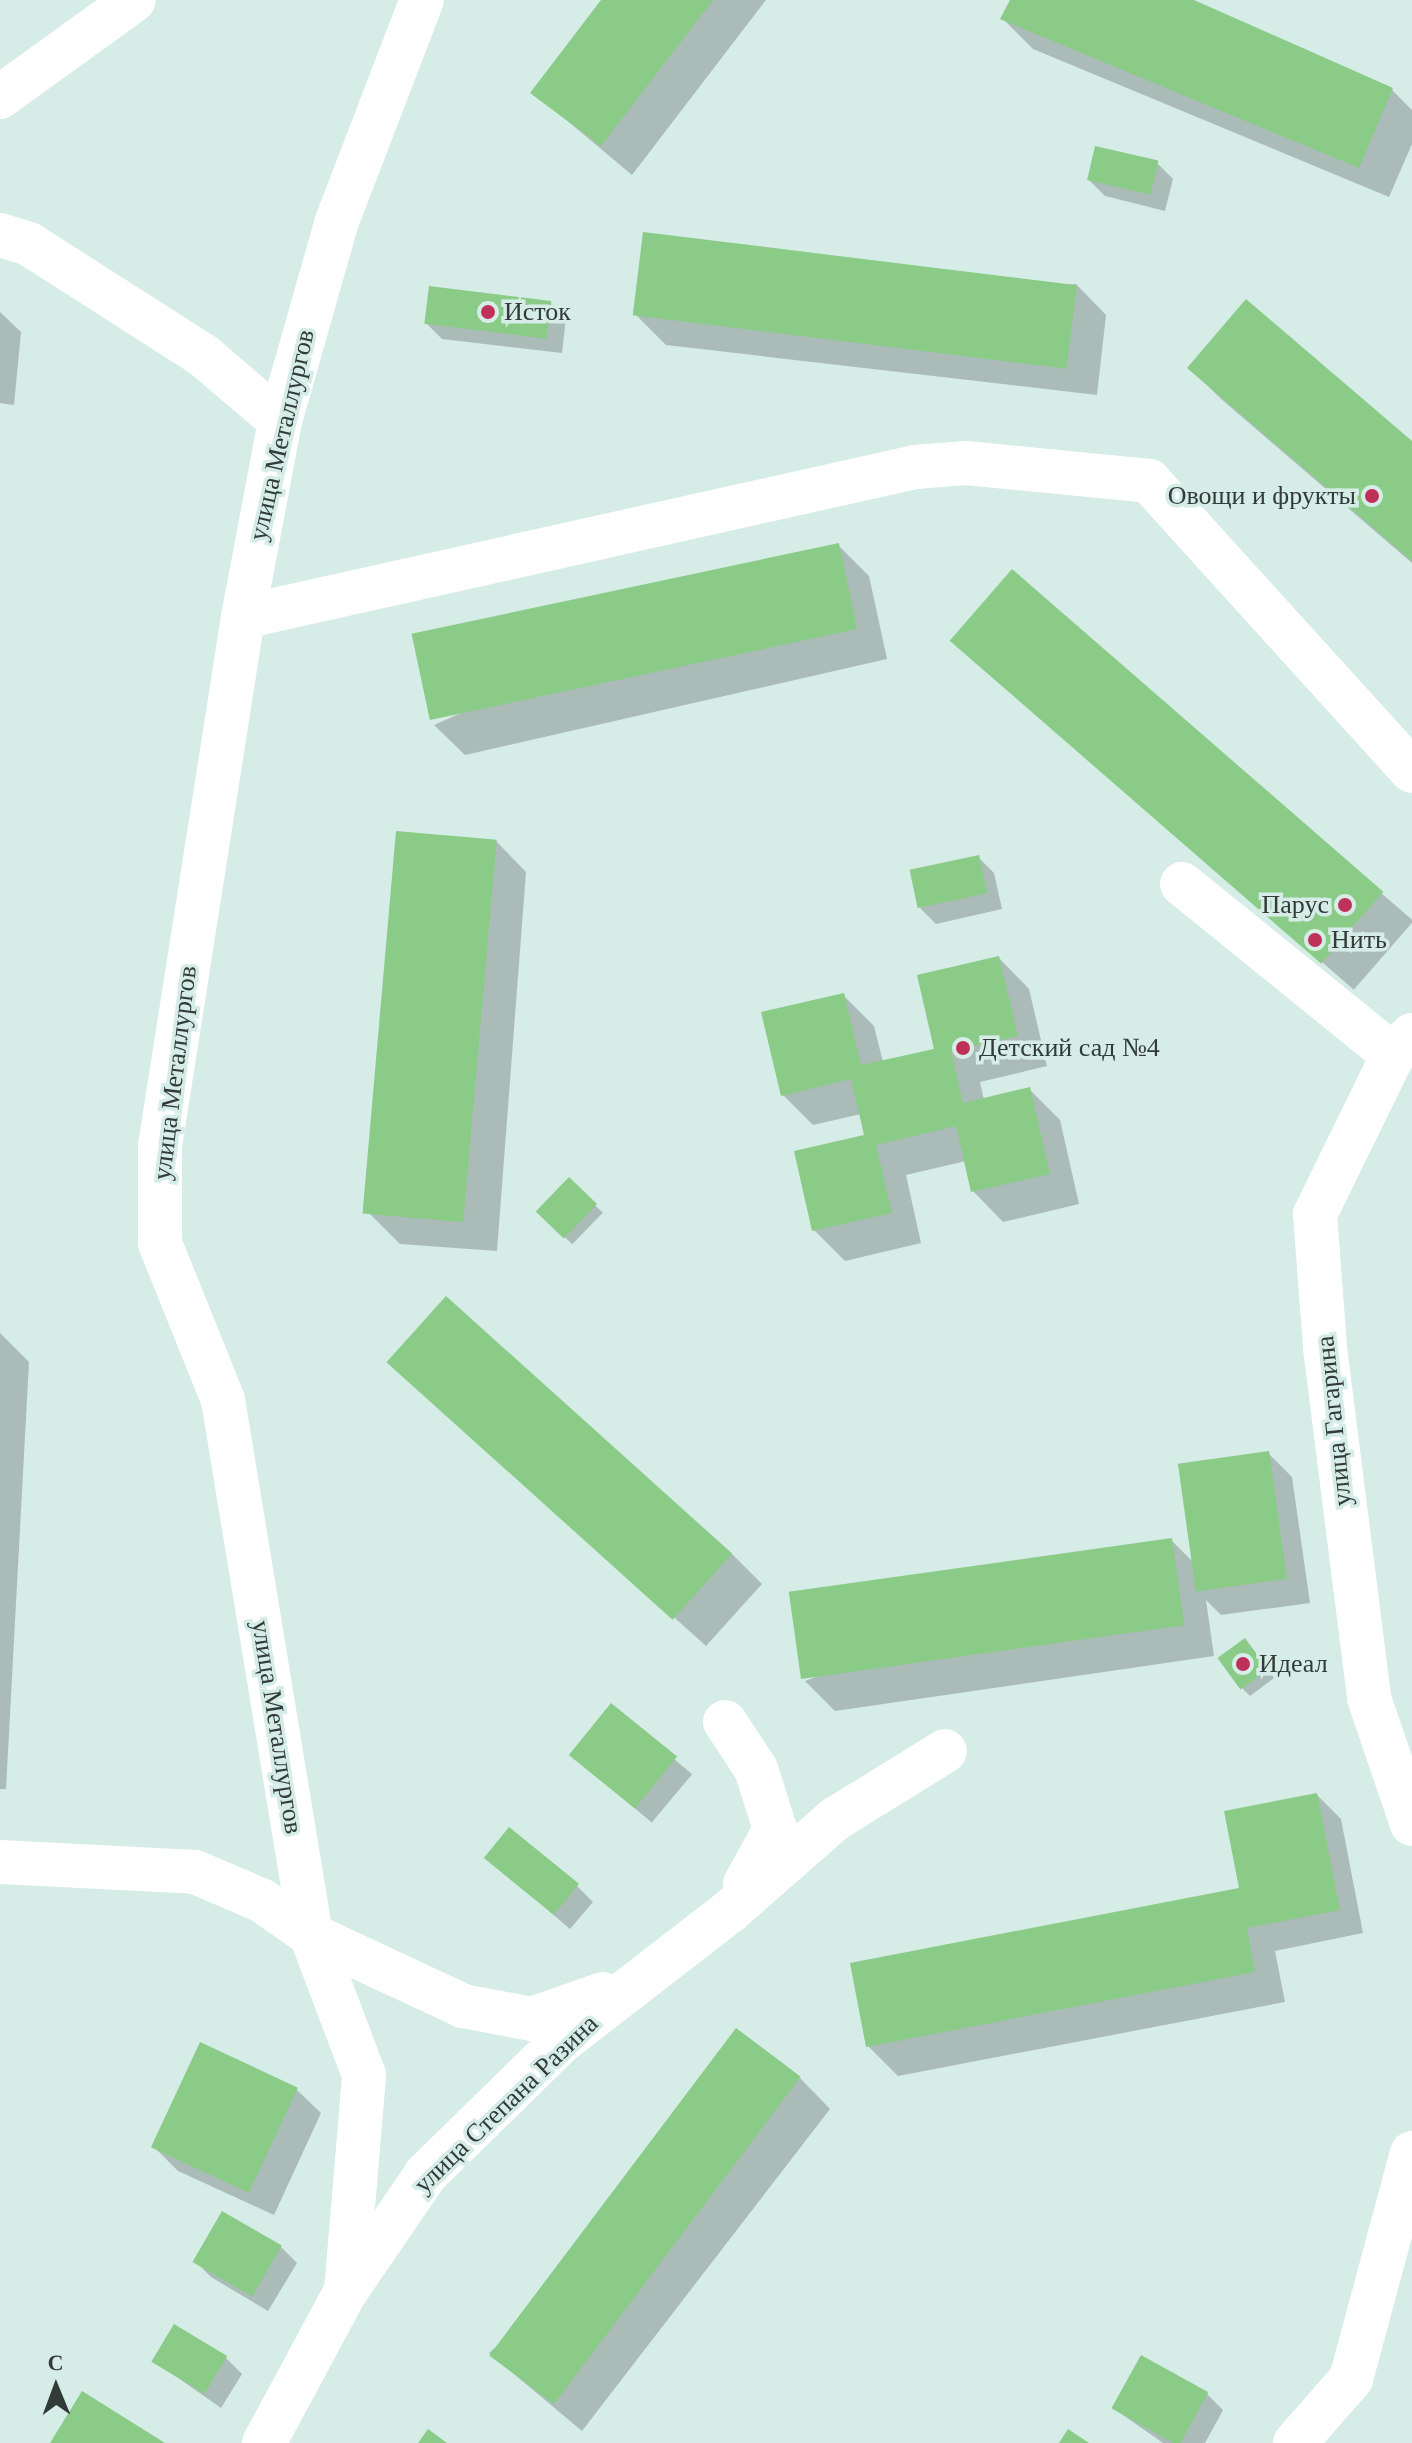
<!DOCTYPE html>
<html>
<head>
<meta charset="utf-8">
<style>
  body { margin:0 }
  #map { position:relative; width:1412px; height:2443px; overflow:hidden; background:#d6ece6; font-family:Georgia,serif }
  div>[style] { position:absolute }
  .shadow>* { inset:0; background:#0003; transform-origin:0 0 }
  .building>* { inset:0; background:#89cb87; transform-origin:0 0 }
  .street>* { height:44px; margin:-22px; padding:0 22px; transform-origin:22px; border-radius:22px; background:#fff }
  .secondary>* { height:44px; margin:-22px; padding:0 22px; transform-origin:22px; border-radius:22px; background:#fff }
  .dots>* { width:22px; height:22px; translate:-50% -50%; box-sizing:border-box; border:4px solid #d6ece6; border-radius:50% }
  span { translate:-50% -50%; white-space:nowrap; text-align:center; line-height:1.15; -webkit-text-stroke:7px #d6ece6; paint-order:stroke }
  .poi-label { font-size:26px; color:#333b39 }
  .left { translate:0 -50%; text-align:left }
  .right { translate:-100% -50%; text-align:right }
  .street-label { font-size:26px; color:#333b39 }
  .north { position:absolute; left:16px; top:2347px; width:80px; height:80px; -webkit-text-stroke:6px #d6ece6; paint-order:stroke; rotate:359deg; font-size:22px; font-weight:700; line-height:32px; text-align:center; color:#333b39 }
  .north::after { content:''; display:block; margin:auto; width:28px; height:36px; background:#333b39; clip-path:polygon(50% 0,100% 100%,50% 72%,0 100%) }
</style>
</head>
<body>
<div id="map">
  <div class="shadow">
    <i style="clip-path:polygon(604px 0,766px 0,632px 175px,533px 92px)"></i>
    <i style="clip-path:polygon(1012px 0,1189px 0,1392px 90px,1412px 110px,1412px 144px,1389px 197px,1033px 49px,1003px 19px)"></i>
    <i style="clip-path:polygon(1157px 163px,1173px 179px,1165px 211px,1105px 196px,1089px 180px)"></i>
    <i style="clip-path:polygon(1076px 284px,1106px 315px,1097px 395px,666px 345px,635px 314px)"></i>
    <i style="clip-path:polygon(550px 302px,566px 318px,562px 353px,442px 339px,426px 323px)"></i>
    <i style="clip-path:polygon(0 312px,21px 332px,14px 405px,0 403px)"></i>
    <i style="clip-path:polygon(1190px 368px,1412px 444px,1412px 563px,1220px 398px)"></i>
    <i style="clip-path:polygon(838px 545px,869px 576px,887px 659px,465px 755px,434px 725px)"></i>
    <i style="left:1012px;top:572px;width:532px;height:91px;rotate:41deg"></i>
    <i style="clip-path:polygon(496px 841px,526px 872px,497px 1251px,400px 1244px,369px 1213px)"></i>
    <i style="clip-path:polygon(978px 857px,994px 873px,1002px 909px,936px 924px,920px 908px)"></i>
    <i style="clip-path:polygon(999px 958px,1029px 989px,1047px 1066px,980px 1082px,984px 1100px,1030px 1090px,1060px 1120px,1079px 1204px,1003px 1222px,973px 1191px,966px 1161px,906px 1175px,921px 1243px,845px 1261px,814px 1230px,866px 1136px,861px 1114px,813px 1125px,783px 1095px,843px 995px,874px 1026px,883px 1062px,936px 1050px)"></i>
    <i style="left:569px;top:1180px;width:47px;height:44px;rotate:44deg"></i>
    <i style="clip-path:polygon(0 1333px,29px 1362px,6px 1789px,0 1789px)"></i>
    <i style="clip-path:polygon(390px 1362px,731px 1553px,762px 1584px,706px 1646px)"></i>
    <i style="clip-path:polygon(1268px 1453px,1292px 1477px,1310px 1603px,1221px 1615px,1206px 1600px,1214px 1656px,835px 1711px,805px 1681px,1171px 1540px,1194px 1563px)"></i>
    <i style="clip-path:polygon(1252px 1648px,1274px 1678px,1250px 1696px,1242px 1688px)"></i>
    <i style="left:611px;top:1706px;width:106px;height:63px;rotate:40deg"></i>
    <i style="clip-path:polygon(1317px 1795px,1341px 1819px,1363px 1933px,1275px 1951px,1285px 2002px,898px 2076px,868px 2046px,1242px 1889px)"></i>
    <i style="clip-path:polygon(487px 1858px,577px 1886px,593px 1902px,570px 1929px)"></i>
    <i style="clip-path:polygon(800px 2078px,830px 2109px,582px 2431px,489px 2353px)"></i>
    <i style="clip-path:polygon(297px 2090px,321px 2113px,274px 2215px,178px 2171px,154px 2147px)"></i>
    <i style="clip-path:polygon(281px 2247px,297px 2263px,268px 2311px,211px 2277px,195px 2261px)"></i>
    <i style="clip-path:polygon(1142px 2357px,1207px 2394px,1223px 2410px,1205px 2443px,1163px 2443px,1113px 2408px)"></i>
    <i style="clip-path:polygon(226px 2358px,242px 2374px,221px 2408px,154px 2361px)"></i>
  </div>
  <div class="building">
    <i style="clip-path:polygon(601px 0,713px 0,601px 146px,530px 93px)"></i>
    <i style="clip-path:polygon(1010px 0,1194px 0,1393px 88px,1359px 168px,1000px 19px)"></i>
    <i style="left:1095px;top:146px;width:65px;height:35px;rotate:13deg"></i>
    <i style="left:643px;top:232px;width:437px;height:84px;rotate:7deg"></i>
    <i style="left:429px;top:286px;width:123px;height:38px;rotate:7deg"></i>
    <i style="clip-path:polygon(1246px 299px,1412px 441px,1412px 561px,1187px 368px)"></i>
    <i style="left:839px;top:543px;width:88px;height:437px;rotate:78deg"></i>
    <i style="left:1012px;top:569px;width:492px;height:95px;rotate:41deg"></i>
    <i style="left:396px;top:831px;width:101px;height:384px;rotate:5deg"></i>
    <i style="left:979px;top:855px;width:39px;height:71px;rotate:78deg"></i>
    <i style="clip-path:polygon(999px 956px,1018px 1036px,951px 1051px,963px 1103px,1030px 1087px,1050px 1174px,971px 1192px,956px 1126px,876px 1145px,892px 1213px,812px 1231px,794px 1151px,864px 1135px,851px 1079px,781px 1096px,761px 1012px,844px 993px,861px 1065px,934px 1049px,917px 975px)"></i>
    <i style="left:569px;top:1177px;width:39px;height:48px;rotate:44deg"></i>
    <i style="left:446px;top:1296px;width:385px;height:89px;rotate:42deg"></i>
    <i style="left:1269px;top:1451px;width:129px;height:92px;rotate:82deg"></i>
    <i style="left:1172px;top:1538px;width:88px;height:387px;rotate:82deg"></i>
    <i style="left:1245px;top:1638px;width:39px;height:34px;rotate:54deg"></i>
    <i style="left:611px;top:1703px;width:85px;height:67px;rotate:39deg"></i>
    <i style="clip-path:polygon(1317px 1793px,1340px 1910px,1247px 1928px,1255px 1972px,866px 2047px,850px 1963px,1239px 1888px,1224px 1811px)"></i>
    <i style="left:509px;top:1827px;width:90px;height:40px;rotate:39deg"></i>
    <i style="left:736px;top:2028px;width:81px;height:410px;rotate:37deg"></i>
    <i style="left:200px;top:2042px;width:108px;height:116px;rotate:25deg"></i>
    <i style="left:222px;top:2211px;width:69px;height:59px;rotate:30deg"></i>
    <i style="left:174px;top:2324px;width:62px;height:44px;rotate:31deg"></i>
    <i style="left:1141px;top:2355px;width:77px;height:61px;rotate:29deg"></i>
    <i style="clip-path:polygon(82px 2391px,165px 2443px,50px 2443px)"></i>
    <i style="clip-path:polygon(428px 2429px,447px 2443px,418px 2443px)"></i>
    <i style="clip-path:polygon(1068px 2429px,1089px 2443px,1059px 2443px)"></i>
  </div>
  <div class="street">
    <i style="left:0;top:235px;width:30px;rotate:17deg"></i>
    <i style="left:29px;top:244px;width:208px;rotate:32.6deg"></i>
    <i style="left:204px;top:356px;width:100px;rotate:40.5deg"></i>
    <i style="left:243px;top:617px;width:689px;rotate:-12.58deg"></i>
    <i style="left:915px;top:467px;width:51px;rotate:-4.5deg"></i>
    <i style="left:966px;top:463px;width:184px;rotate:5.6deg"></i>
    <i style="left:1149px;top:481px;width:391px;rotate:47.8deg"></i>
    <i style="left:1182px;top:884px;width:272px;rotate:39deg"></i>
    <i style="left:1412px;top:1035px;width:28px;rotate:134deg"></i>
    <i style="left:1393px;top:1055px;width:177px;rotate:116.1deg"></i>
    <i style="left:1315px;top:1214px;width:134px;rotate:85.7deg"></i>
    <i style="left:1325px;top:1348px;width:353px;rotate:82.8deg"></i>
    <i style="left:1369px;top:1698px;width:133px;rotate:71.2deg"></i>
    <i style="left:725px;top:1722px;width:56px;rotate:56.6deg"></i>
    <i style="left:756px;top:1769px;width:63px;rotate:72.4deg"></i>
    <i style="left:775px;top:1829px;width:63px;rotate:118.6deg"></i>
    <i style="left:0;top:1862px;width:195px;rotate:2.9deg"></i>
    <i style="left:195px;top:1872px;width:72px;rotate:23deg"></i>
    <i style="left:261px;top:1900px;width:61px;rotate:35deg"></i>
    <i style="left:311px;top:1935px;width:168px;rotate:25deg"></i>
    <i style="left:463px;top:2006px;width:70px;rotate:10.7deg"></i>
    <i style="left:532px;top:2019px;width:75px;rotate:-19.4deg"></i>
    <i style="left:346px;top:2291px;width:217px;rotate:-85.2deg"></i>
    <i style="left:364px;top:2075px;width:150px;rotate:-110.7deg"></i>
    <i style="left:311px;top:1935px;width:542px;rotate:-99.34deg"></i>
    <i style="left:223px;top:1400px;width:169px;rotate:-111.9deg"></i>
    <i style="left:160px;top:1243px;width:97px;rotate:-90deg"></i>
    <i style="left:160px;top:1146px;width:535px;rotate:-81.08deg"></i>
    <i style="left:243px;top:617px;width:199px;rotate:-79.3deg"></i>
    <i style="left:280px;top:421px;width:208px;rotate:-74.1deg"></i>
    <i style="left:337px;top:221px;width:237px;rotate:-69deg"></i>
    <i style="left:264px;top:2443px;width:173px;rotate:-61.7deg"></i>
    <i style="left:346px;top:2291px;width:142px;rotate:-55.6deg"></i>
    <i style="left:426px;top:2174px;width:190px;rotate:-44.4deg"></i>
    <i style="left:562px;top:2041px;width:211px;rotate:-37.7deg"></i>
    <i style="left:729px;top:1912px;width:141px;rotate:-41.3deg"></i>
    <i style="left:835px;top:1819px;width:129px;rotate:-31.7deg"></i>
    <i style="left:1295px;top:2443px;width:85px;rotate:-48.8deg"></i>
    <i style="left:1351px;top:2379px;width:234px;rotate:-74.9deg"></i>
  </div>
  <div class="secondary">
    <i style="left:0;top:97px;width:165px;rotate:-35.9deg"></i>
  </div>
  <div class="dots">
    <i style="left:488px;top:312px;background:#c03159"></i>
    <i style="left:1372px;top:496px;background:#c03159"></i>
    <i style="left:1345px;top:905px;background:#c03159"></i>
    <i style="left:1315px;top:940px;background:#c03159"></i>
    <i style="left:963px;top:1048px;background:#c03159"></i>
    <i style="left:1243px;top:1664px;background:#c03159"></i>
  </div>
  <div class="poi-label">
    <span class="left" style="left:504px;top:312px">Исток</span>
    <span class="right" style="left:1356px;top:496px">Овощи и фрукты</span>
    <span class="right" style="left:1329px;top:905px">Парус</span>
    <span class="left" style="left:1331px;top:940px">Нить</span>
    <span class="left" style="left:979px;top:1048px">Детский сад №4</span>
    <span class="left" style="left:1259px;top:1664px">Идеал</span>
  </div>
  <div class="street-label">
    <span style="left:282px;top:435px;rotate:-77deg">улица Металлургов</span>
    <span style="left:175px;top:1073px;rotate:-83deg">улица Металлургов</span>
    <span style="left:1334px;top:1421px;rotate:-96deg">улица Гагарина</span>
    <span style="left:277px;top:1727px;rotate:81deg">улица Металлургов</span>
    <span style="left:506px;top:2104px;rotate:-44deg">улица Степана Разина</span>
  </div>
  <div class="north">С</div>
</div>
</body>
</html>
